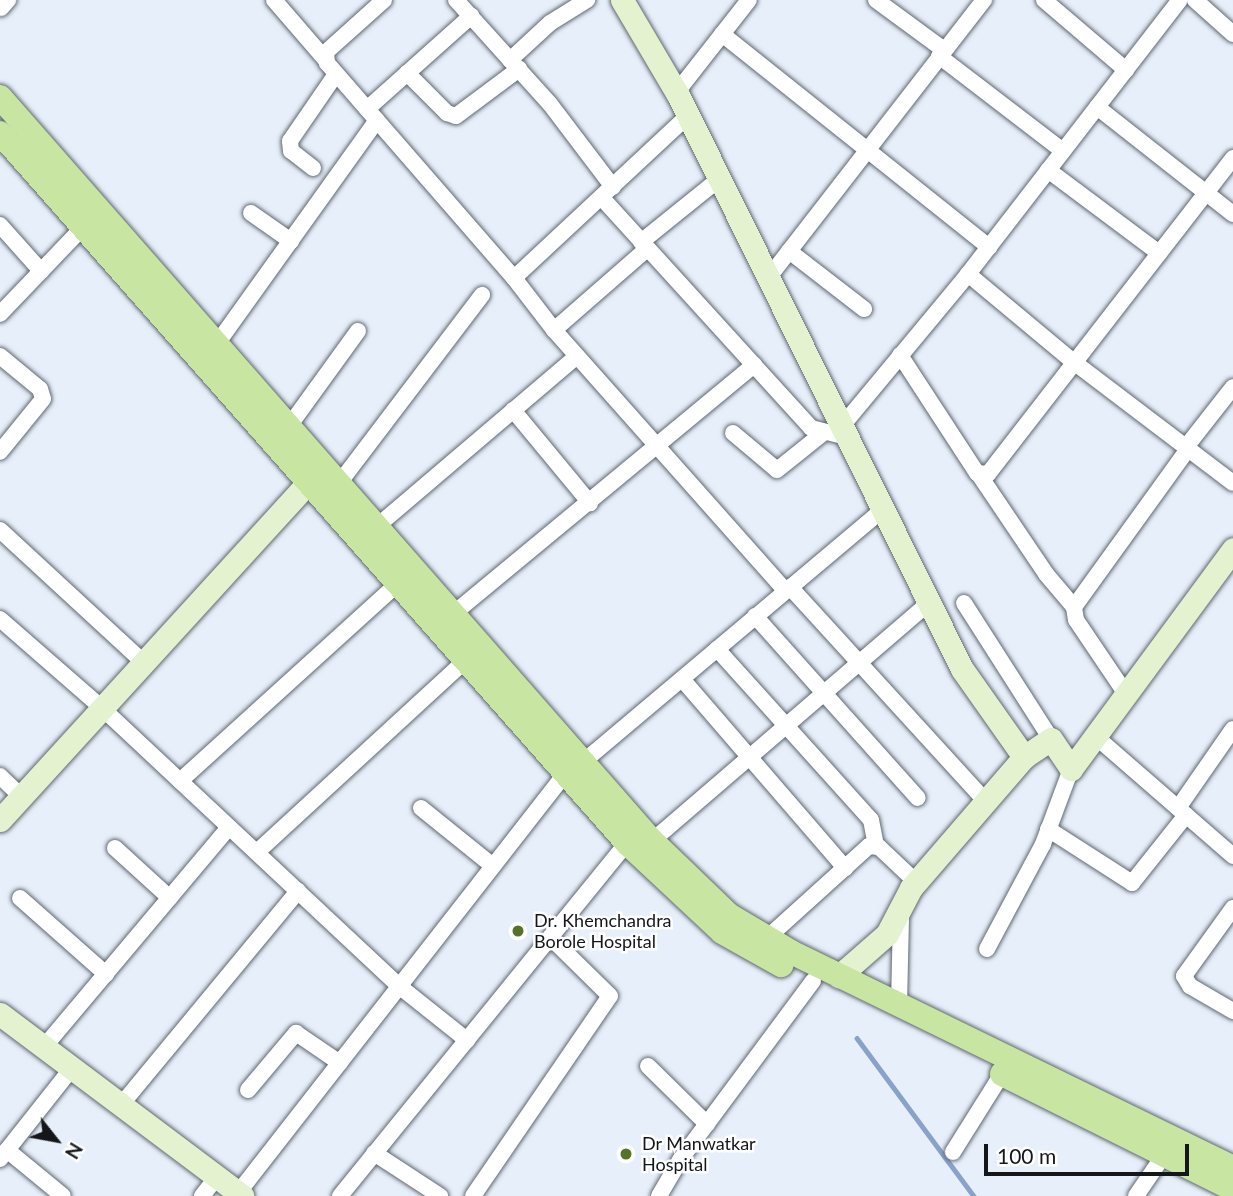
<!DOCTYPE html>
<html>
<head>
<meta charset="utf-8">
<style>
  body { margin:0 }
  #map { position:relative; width:1233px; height:1196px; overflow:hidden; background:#e7effa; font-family:Lato,sans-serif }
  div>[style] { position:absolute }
  .stream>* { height:4.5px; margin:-2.25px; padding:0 2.25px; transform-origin:2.25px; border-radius:2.25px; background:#87a3ca }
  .roads { filter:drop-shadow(0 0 2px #5f6770) drop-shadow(0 0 2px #5f6770) }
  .street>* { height:16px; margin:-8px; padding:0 8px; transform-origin:8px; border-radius:8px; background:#fff }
  .secondary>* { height:23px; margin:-11.5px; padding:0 11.5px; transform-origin:11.5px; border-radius:11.5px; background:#e4f2d0 }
  .primary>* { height:24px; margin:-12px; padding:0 12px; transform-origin:12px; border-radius:12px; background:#c8e5a1 }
  .dots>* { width:19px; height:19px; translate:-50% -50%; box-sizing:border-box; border:4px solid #fff; border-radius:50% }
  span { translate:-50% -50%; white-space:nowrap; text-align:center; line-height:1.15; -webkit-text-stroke:5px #fff; paint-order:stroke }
  .poi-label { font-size:18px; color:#14161a }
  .left { translate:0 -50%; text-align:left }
  .north { position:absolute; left:21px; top:1105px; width:70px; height:70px; -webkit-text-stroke:5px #fff; paint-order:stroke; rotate:121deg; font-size:19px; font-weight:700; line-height:28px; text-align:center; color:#14161a }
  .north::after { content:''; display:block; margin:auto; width:24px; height:32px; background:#14161a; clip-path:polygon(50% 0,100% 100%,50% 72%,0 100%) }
  .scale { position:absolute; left:984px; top:1144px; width:205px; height:32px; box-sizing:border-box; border:4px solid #14161a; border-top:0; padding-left:9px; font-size:21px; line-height:24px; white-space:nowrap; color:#14161a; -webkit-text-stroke:5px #fff; paint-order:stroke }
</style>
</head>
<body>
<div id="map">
  <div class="stream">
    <i style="left:857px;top:1038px;width:197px;rotate:53.5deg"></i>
  </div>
  <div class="roads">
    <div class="street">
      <i style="left:274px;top:0;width:78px;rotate:49.2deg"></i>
      <i style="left:384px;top:0;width:78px;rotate:138.1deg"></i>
      <i style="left:326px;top:52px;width:11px;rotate:85deg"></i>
      <i style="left:327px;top:63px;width:285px;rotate:49deg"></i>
      <i style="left:514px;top:278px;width:238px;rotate:-43deg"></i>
      <i style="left:456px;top:0;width:140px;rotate:47.9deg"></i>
      <i style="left:550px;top:104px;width:104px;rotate:52.8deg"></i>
      <i style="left:876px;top:0;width:84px;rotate:36.3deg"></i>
      <i style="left:1044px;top:0;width:108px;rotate:40.5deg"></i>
      <i style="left:1195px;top:0;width:51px;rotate:41.8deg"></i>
      <i style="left:1px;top:8px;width:11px;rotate:-49deg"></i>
      <i style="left:722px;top:34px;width:342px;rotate:38.6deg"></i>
      <i style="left:939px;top:56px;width:156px;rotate:37.5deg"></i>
      <i style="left:510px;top:60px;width:54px;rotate:-42.8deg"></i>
      <i style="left:550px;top:23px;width:44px;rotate:-31.9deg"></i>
      <i style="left:407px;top:73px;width:57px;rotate:45deg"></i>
      <i style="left:447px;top:113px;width:9px;rotate:18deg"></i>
      <i style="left:456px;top:116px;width:79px;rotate:-36.7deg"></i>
      <i style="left:676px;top:93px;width:118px;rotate:-51.9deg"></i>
      <i style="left:1097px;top:107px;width:173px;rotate:38.2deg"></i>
      <i style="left:367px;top:109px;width:140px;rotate:-41.8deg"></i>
      <i style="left:313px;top:168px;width:28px;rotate:-142deg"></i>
      <i style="left:291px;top:151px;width:10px;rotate:-96deg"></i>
      <i style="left:290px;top:141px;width:81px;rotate:-55.5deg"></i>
      <i style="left:1048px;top:170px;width:139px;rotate:36.8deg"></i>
      <i style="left:602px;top:198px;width:311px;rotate:47.7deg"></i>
      <i style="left:811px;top:428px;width:37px;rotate:14deg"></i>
      <i style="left:251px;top:213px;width:49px;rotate:35deg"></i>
      <i style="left:0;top:225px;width:62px;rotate:48.3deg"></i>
      <i style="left:641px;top:242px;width:100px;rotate:-38.9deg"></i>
      <i style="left:789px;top:251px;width:95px;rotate:37.7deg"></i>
      <i style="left:968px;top:274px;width:139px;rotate:39.8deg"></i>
      <i style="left:1075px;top:363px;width:198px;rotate:37.2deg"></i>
      <i style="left:769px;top:277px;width:351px;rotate:-52.2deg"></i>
      <i style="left:514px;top:278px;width:66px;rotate:52.4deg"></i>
      <i style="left:554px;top:330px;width:349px;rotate:48.4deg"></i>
      <i style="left:0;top:314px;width:127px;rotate:-46.3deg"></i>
      <i style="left:554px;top:330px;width:123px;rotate:-41.1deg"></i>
      <i style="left:211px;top:352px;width:285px;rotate:-54.4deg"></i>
      <i style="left:900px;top:355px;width:141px;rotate:56.9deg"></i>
      <i style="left:977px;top:473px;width:11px;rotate:5deg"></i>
      <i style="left:988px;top:474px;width:400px;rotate:-52.2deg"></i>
      <i style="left:0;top:356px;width:52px;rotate:39.5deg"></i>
      <i style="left:40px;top:389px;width:10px;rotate:73deg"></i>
      <i style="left:43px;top:399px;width:68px;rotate:129.1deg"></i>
      <i style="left:513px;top:410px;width:121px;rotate:50.4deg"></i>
      <i style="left:842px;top:426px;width:197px;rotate:-50.3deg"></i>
      <i style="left:968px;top:274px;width:346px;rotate:-52.3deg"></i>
      <i style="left:287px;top:429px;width:121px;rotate:-54.1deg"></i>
      <i style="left:733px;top:433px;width:57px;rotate:40.1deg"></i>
      <i style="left:777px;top:470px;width:58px;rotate:-38.7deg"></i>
      <i style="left:1186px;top:447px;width:76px;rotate:-51.9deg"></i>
      <i style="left:980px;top:476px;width:118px;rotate:56deg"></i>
      <i style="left:1046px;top:574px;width:43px;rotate:49.7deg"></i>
      <i style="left:337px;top:486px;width:240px;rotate:-52.8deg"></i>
      <i style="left:375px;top:528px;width:265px;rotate:-40.4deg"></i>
      <i style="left:0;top:530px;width:196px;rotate:42.7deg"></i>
      <i style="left:790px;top:587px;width:291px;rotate:47.6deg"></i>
      <i style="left:964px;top:603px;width:161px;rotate:57.4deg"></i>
      <i style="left:453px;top:614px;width:391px;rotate:-39.6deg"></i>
      <i style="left:755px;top:616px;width:244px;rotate:48.2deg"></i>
      <i style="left:0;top:619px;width:135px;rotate:41.1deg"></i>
      <i style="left:102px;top:708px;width:407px;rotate:43.1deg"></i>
      <i style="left:399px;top:986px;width:87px;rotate:38.5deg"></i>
      <i style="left:717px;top:649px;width:230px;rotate:48deg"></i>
      <i style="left:871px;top:820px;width:26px;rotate:79deg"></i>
      <i style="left:682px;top:679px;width:250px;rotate:49.2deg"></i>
      <i style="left:1126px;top:694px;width:89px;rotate:-124deg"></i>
      <i style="left:1076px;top:620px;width:13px;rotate:-99deg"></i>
      <i style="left:1074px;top:607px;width:195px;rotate:-54.2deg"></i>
      <i style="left:1095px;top:736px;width:183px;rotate:41deg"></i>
      <i style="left:583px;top:762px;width:392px;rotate:-40.1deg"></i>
      <i style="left:0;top:776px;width:29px;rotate:44deg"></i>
      <i style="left:180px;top:781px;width:294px;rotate:-42.2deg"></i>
      <i style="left:421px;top:808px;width:92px;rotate:38.9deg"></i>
      <i style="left:1178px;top:808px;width:96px;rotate:-55.2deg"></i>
      <i style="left:1048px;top:829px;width:100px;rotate:32.7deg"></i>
      <i style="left:1132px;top:883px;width:87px;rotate:-51.5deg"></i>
      <i style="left:652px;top:841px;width:365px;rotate:-40.7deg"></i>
      <i style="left:115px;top:848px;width:74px;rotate:42.3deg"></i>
      <i style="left:257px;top:852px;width:284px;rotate:-42.6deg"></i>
      <i style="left:20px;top:898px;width:115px;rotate:41.5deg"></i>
      <i style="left:1233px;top:908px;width:84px;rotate:125.8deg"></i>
      <i style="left:1184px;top:976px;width:12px;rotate:59deg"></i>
      <i style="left:1190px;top:986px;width:50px;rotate:30.2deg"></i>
      <i style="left:766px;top:939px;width:139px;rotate:-42.1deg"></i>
      <i style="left:869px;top:846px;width:10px;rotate:6deg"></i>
      <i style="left:879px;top:847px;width:51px;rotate:43.4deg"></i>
      <i style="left:987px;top:949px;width:119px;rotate:-61.9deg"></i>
      <i style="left:1043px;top:844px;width:80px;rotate:-69.5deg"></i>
      <i style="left:899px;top:1005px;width:91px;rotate:-88.7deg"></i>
      <i style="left:44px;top:1047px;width:287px;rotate:-49.9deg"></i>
      <i style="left:648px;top:1066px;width:83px;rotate:44.5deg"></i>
      <i style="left:248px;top:1090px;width:75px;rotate:-49.9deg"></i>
      <i style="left:296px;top:1033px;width:53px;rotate:34.3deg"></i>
      <i style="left:121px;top:1105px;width:278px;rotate:-50.4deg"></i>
      <i style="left:7px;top:1150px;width:72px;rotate:39.4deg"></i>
      <i style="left:953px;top:1152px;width:92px;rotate:-57.9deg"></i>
      <i style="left:374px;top:1153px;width:79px;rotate:33.1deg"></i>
      <i style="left:0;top:1159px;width:116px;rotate:-51.6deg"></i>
      <i style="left:238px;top:1193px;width:531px;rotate:-52.03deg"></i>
      <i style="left:202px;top:1196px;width:24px;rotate:-52deg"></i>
      <i style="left:340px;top:1196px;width:455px;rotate:-50.9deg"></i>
      <i style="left:473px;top:1196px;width:242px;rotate:-55.6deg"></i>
      <i style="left:610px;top:996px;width:84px;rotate:-135.5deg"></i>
      <i style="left:659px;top:1196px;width:42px;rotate:-59.7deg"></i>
      <i style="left:680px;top:1160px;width:223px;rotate:-53.4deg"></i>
      <i style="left:1136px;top:1196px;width:50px;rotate:-55.7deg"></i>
    </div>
    <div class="secondary">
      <i style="left:622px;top:0;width:110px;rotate:59.5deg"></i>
      <i style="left:678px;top:95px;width:640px;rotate:63.68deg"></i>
      <i style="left:962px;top:669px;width:108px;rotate:54.8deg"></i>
      <i style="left:1024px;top:757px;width:173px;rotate:130.8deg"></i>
      <i style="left:911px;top:888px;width:52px;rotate:117.6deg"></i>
      <i style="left:887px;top:934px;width:64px;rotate:138.8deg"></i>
      <i style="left:1024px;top:757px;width:32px;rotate:-34deg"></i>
      <i style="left:1051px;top:739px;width:36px;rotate:56deg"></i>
      <i style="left:1071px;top:769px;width:273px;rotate:-53.6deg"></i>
      <i style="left:0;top:820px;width:458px;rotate:-47.6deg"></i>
      <i style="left:0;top:1014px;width:303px;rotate:36.9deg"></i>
    </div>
    <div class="primary">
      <i style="left:0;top:97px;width:989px;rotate:48.77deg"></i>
      <i style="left:652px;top:841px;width:107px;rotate:43.9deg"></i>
      <i style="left:729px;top:915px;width:72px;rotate:30.8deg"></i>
      <i style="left:791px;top:952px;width:492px;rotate:26deg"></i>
      <i style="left:0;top:133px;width:947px;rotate:48.55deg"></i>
      <i style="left:627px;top:843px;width:130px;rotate:43.1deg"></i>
      <i style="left:722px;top:932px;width:68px;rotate:29.2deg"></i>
      <i style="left:1002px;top:1074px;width:258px;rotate:26.5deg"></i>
    </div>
  </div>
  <div class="dots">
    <i style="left:518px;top:931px;background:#557328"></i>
    <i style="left:626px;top:1154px;background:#557328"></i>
  </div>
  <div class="poi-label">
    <span class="left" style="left:534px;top:931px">Dr. Khemchandra<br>Borole Hospital</span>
    <span class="left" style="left:642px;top:1154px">Dr Manwatkar<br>Hospital</span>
  </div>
  <div class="north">N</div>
  <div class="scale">100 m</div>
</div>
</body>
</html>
